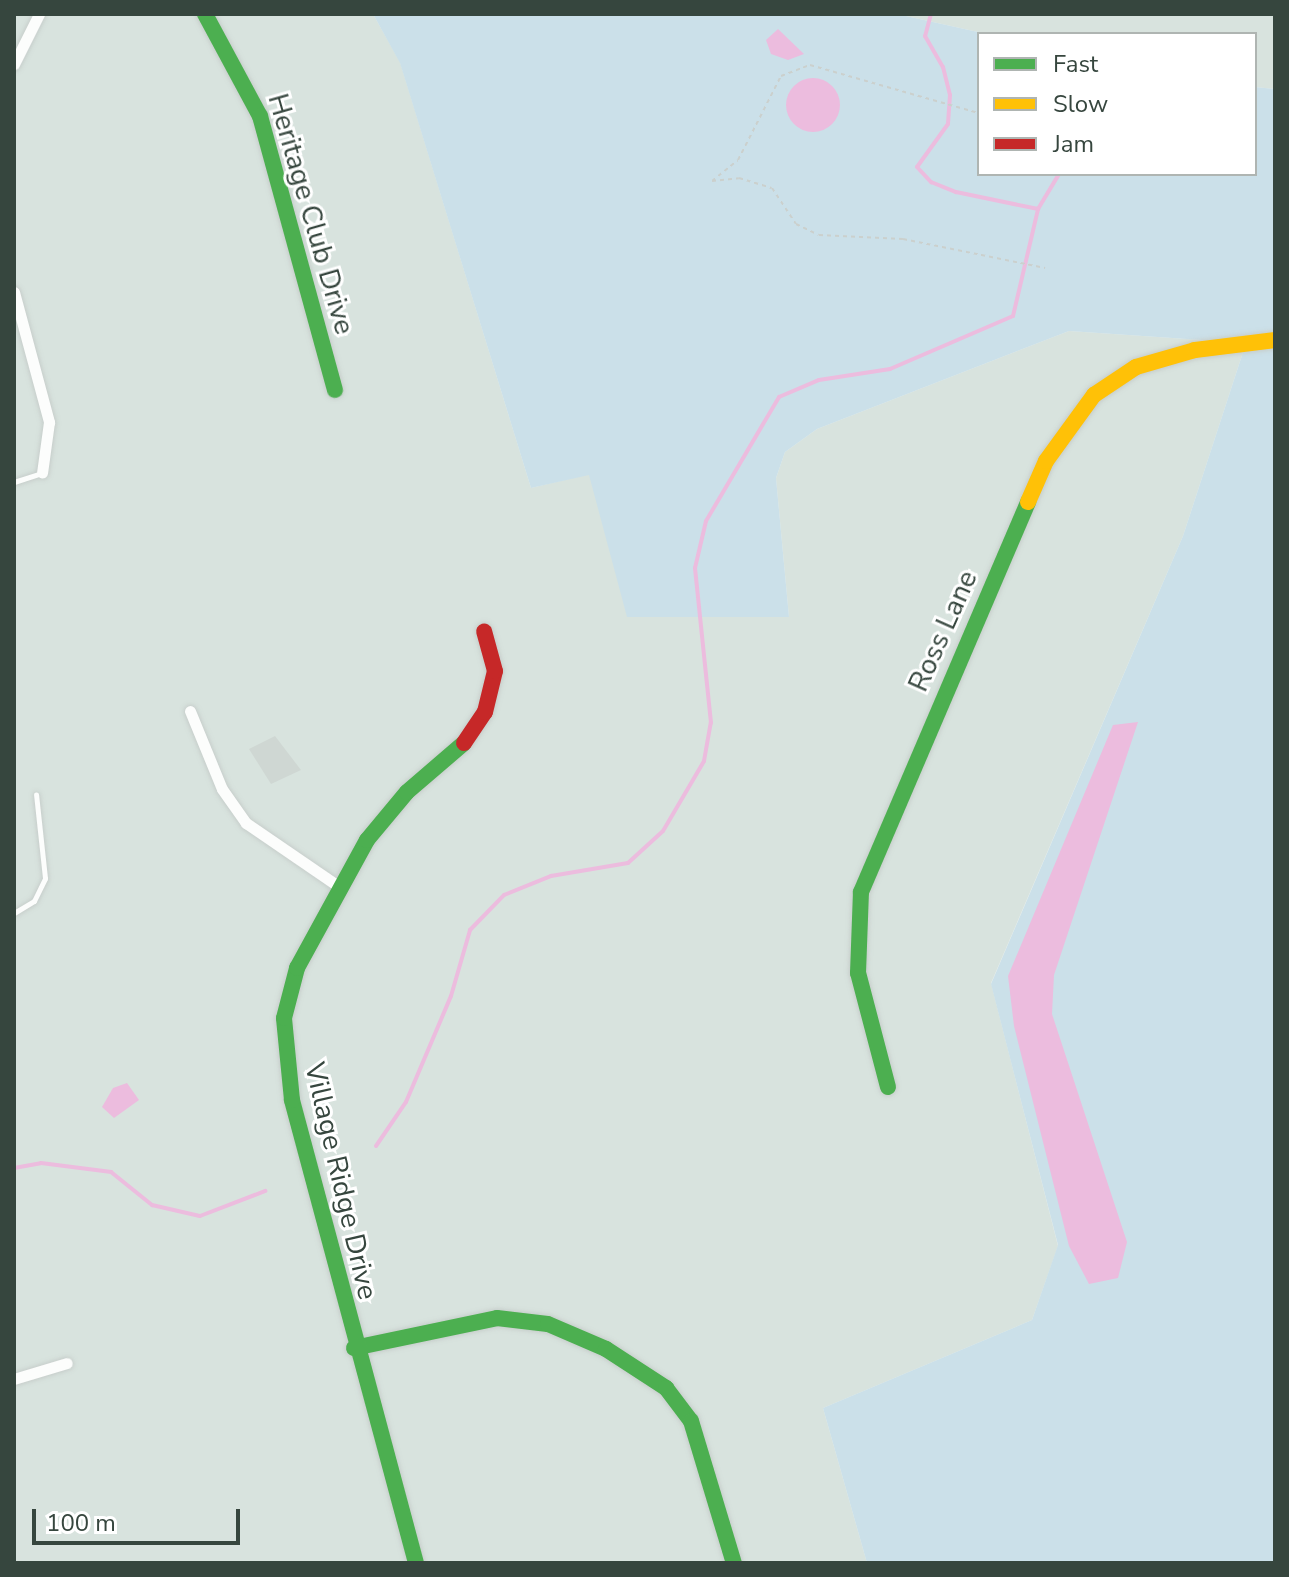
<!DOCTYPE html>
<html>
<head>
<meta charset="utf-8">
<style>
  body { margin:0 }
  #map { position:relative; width:1289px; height:1577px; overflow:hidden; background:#eaf0ed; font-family:"Nunito Sans",sans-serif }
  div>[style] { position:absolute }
  .residential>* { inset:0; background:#d8e3de }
  .green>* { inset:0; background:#cbe0e9 }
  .water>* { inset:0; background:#ecbcde }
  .round { border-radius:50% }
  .stream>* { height:4px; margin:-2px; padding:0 2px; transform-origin:2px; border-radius:2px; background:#ecbcde }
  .building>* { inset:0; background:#cfd7d3 }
  .path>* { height:2px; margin-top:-1px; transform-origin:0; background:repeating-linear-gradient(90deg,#cbd0cd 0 4px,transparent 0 8px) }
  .roads { filter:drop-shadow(0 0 2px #c7cecb) drop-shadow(0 0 2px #c7cecb) }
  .lane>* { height:5px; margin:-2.5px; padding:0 2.5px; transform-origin:2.5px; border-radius:2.5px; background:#fcfdfc }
  .street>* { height:11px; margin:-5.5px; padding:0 5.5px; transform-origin:5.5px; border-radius:5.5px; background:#fcfdfc }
  .fast>* { height:16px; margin:-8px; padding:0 8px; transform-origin:8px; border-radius:8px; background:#4caf50 }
  .slow>* { height:16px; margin:-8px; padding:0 8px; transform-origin:8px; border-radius:8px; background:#ffc107 }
  .jam>* { height:16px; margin:-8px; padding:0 8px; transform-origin:8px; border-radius:8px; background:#c62828 }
  span { translate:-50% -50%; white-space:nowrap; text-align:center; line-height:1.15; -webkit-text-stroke:6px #fff; paint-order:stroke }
  .street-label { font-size:28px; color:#36463e }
  .frame { position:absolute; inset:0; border:16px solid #36463e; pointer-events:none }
  .legend { position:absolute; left:977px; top:32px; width:280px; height:144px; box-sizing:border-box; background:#fff; border:2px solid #afb5b2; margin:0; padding:10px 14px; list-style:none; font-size:24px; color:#36463e }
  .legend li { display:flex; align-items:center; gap:16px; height:40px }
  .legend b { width:40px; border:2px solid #afb5b2 }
  .scale { position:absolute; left:32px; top:1509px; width:208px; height:36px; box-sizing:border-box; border:4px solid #36463e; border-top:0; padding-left:10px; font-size:24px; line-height:28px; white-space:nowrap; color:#36463e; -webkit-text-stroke:6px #fff; paint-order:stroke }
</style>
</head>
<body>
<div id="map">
  <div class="residential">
    <i style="clip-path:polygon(14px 14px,373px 14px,400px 62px,531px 488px,589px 474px,789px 617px,776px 478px,785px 452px,817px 429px,1069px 331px,1246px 343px,1183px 536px,991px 983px,1058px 1246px,1032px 1320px,823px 1408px,867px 1563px,14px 1563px)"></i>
    <i style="clip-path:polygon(897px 14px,1275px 14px,1275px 89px,1255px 87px,1255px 34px,987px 34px)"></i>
  </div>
  <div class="green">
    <i style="clip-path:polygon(373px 14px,897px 14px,987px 34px,979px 34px,979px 174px,1255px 174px,1255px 87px,1275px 89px,1275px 1563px,867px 1563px,823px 1408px,1032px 1320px,1058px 1245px,991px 984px,1183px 536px,1246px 343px,1069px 331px,817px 429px,785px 452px,776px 478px,789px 617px,627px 617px,589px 475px,531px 488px,400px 63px)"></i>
  </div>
  <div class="water">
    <i style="clip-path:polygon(778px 29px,804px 54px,788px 60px,771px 54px,766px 40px)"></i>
    <i class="round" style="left:786px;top:78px;width:54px;height:54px"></i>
    <i style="clip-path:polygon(1138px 722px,1054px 975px,1052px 1014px,1127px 1242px,1118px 1278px,1089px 1284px,1069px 1246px,1014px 1026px,1008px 976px,1113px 725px)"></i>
    <i style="clip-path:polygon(127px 1083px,139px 1100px,114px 1118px,102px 1107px,113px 1088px)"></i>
  </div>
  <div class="stream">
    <i style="left:931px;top:14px;width:23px;rotate:105deg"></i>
    <i style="left:925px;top:36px;width:36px;rotate:60deg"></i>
    <i style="left:943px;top:67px;width:29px;rotate:76deg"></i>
    <i style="left:950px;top:95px;width:29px;rotate:94deg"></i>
    <i style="left:948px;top:124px;width:53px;rotate:125.8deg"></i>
    <i style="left:917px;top:167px;width:21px;rotate:47deg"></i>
    <i style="left:931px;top:182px;width:27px;rotate:22deg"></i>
    <i style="left:956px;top:192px;width:84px;rotate:11.7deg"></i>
    <i style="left:376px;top:1146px;width:53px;rotate:-55.7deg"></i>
    <i style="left:406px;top:1102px;width:115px;rotate:-67deg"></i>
    <i style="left:451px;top:996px;width:69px;rotate:-73.9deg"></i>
    <i style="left:470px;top:930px;width:49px;rotate:-45.8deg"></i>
    <i style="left:504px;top:895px;width:51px;rotate:-22deg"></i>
    <i style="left:551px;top:876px;width:78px;rotate:-9.6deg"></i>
    <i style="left:628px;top:863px;width:47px;rotate:-42.4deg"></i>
    <i style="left:663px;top:831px;width:81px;rotate:-59.6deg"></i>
    <i style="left:704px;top:761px;width:39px;rotate:-80deg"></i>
    <i style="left:711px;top:723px;width:156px;rotate:-95.9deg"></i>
    <i style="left:695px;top:568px;width:48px;rotate:-76.8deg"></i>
    <i style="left:706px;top:521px;width:144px;rotate:-59.5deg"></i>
    <i style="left:779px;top:397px;width:43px;rotate:-23deg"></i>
    <i style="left:819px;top:380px;width:72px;rotate:-8.8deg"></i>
    <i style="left:890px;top:369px;width:134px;rotate:-23.3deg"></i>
    <i style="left:1013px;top:316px;width:110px;rotate:-76.8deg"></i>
    <i style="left:1038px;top:209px;width:41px;rotate:-59deg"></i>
    <i style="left:14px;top:1168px;width:27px;rotate:-10deg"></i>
    <i style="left:41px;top:1163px;width:71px;rotate:7.3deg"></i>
    <i style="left:111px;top:1172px;width:53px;rotate:38.8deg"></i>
    <i style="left:152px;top:1205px;width:49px;rotate:12.9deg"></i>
    <i style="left:200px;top:1216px;width:70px;rotate:-21deg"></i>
  </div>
  <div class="building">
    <i style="clip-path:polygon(275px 736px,301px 770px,271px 784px,249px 749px)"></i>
  </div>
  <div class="path">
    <i style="left:712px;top:181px;width:27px;rotate:-6deg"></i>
    <i style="left:739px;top:178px;width:34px;rotate:17deg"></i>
    <i style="left:772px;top:188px;width:43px;rotate:56.3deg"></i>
    <i style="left:796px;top:224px;width:25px;rotate:26deg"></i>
    <i style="left:819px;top:235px;width:84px;rotate:2.7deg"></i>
    <i style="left:903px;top:239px;width:145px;rotate:11.5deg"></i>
    <i style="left:712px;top:181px;width:33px;rotate:-39deg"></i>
    <i style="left:738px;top:160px;width:94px;rotate:-62.9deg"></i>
    <i style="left:781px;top:76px;width:31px;rotate:-21deg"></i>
    <i style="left:810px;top:65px;width:176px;rotate:15.9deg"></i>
  </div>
  <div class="roads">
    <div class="lane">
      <i style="left:14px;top:482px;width:28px;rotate:-18deg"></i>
      <i style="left:14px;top:913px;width:23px;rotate:-31deg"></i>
      <i style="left:34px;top:901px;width:25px;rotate:-64deg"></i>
      <i style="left:45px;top:878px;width:84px;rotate:-96.1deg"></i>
    </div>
    <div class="street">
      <i style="left:14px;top:64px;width:56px;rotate:-63.4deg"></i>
      <i style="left:14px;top:292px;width:135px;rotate:74.9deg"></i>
      <i style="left:49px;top:422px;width:51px;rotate:97.8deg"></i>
      <i style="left:190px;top:711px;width:84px;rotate:67.7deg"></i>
      <i style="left:222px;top:789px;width:42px;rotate:54.8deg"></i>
      <i style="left:246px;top:823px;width:112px;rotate:34.4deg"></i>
      <i style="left:14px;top:1379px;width:55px;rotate:-16.8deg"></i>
    </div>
    <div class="fast">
      <i style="left:205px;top:14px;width:116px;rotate:61.7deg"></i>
      <i style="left:260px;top:116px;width:284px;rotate:74.7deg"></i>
      <i style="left:888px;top:1087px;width:118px;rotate:-104.7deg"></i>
      <i style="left:858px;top:973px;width:81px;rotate:-87.9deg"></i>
      <i style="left:861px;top:892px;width:424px;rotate:-66.8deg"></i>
      <i style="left:354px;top:1348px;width:146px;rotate:-11.8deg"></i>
      <i style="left:497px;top:1318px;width:51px;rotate:6.7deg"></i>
      <i style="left:548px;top:1324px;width:63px;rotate:23.3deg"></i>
      <i style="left:606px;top:1349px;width:72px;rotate:33deg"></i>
      <i style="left:666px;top:1388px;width:41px;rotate:52.9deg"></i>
      <i style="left:691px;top:1421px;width:148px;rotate:73.2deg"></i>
      <i style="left:416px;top:1563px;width:479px;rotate:-105deg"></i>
      <i style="left:292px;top:1100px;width:82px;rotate:-95.6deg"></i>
      <i style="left:284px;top:1018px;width:52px;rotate:-75.4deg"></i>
      <i style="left:297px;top:968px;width:146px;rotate:-61.3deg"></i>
      <i style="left:367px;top:840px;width:62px;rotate:-50.2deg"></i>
      <i style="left:407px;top:792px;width:75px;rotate:-40.7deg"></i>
    </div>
    <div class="slow">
      <i style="left:1028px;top:502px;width:45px;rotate:-66.3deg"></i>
      <i style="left:1046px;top:461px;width:82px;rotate:-54deg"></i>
      <i style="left:1094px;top:395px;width:50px;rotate:-33.7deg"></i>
      <i style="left:1136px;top:367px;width:61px;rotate:-16.1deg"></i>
      <i style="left:1195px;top:350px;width:81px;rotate:-7.1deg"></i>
    </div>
    <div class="jam">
      <i style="left:464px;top:743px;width:37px;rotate:-56deg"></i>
      <i style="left:485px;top:712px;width:42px;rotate:-76.3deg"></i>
      <i style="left:495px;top:671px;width:41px;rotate:-105.4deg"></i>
    </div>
  </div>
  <div class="street-label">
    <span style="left:311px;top:214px;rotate:74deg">Heritage Club Drive</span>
    <span style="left:943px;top:631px;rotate:-66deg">Ross Lane</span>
    <span style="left:341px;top:1181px;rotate:77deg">Village Ridge Drive</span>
  </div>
  <div class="frame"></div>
  <ul class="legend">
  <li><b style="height:10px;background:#4caf50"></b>Fast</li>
  <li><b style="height:10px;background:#ffc107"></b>Slow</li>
  <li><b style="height:10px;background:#c62828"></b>Jam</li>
  </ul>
  <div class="scale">100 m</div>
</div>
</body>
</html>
